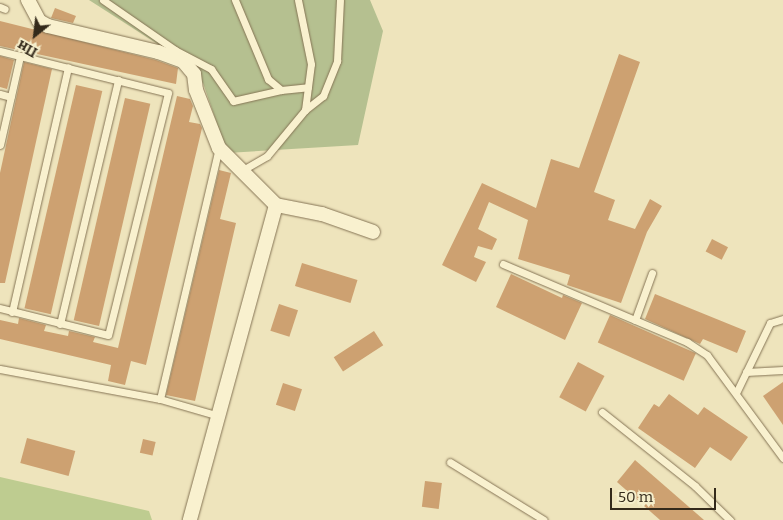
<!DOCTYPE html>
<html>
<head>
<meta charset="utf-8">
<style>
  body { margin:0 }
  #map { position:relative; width:783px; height:520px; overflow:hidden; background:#eee4bc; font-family:Bitter,serif }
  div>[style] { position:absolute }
  .green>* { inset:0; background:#becc90 }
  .cemetery>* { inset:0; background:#b5c090 }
  .building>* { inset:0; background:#cda171; transform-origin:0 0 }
  .roads { filter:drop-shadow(0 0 1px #857455) drop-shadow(0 0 1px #857455) }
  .lane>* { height:7px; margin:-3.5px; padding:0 3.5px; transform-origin:3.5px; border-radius:3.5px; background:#f9f1cf }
  .street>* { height:14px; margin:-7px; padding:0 7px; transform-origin:7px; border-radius:7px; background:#f9f1cf }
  span { translate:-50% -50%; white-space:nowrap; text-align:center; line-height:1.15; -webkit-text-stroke:4.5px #f5eecb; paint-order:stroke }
  .north { position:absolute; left:10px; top:10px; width:50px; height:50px; -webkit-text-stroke:4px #f5eecb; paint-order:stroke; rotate:209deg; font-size:14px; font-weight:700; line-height:20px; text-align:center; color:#342a1b }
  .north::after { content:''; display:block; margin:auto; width:18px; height:22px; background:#342a1b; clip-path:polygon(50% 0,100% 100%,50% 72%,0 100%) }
  .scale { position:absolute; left:610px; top:488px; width:106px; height:22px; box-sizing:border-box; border:2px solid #342a1b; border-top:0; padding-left:6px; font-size:15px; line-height:18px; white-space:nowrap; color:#342a1b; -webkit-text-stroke:4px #f5eecb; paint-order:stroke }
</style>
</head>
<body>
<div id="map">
  <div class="green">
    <i style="clip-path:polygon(0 477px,149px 511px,152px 520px,0 520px)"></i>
  </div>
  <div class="cemetery">
    <i style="clip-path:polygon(89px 0,370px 0,383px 31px,358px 145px,227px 153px,203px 83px,156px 43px)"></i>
  </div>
  <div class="building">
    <i style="clip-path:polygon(55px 8px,76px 16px,73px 23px,51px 18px)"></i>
    <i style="clip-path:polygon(0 21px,156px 60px,178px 68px,176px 84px,0 46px)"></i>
    <i style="clip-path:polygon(619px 54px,640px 62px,594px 192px,615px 200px,608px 220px,635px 229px,650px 199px,662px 206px,647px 232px,621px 303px,567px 285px,570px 275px,518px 259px,528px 220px,489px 202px,478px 229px,497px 239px,492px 250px,478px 246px,474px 257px,486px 262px,476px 282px,442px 265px,482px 183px,536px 208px,551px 159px,579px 168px)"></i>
    <i style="clip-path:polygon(0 56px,14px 60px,7px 89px,0 87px)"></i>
    <i style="clip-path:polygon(24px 62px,52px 69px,5px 283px,0 283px,0 173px)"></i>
    <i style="left:76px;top:85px;width:27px;height:229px;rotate:13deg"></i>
    <i style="clip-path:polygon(177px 96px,190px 99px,193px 106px,189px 122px,200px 124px,202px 128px,146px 365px,131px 361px,125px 385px,108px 381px,111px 365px,0 339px,0 320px,18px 324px,19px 318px,46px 325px,44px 331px,68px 336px,69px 331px,95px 337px,93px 342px,118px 348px)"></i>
    <i style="left:125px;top:98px;width:26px;height:228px;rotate:13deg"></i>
    <i style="clip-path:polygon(219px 170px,231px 173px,220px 219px,236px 223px,195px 401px,166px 395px)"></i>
    <i style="left:712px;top:239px;width:18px;height:14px;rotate:27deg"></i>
    <i style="left:302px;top:263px;width:58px;height:24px;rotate:17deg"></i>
    <i style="clip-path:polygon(511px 274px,562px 298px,563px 295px,582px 303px,565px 340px,496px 307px)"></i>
    <i style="clip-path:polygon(655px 294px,746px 331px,737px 353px,703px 339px,700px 344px,645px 319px)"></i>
    <i style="left:279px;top:304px;width:20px;height:28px;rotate:18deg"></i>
    <i style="left:610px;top:315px;width:94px;height:30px;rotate:24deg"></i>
    <i style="left:374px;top:331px;width:17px;height:48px;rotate:57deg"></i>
    <i style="left:578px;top:362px;width:30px;height:40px;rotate:28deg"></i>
    <i style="clip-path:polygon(783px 382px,783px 425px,763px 396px)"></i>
    <i style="left:283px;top:383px;width:20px;height:23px;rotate:18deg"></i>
    <i style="clip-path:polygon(669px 394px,698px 415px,704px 407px,748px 437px,731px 461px,710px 447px,695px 468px,638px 428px,654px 404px,659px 407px)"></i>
    <i style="left:27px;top:438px;width:50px;height:26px;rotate:15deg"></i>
    <i style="left:143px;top:439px;width:13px;height:14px;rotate:13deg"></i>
    <i style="clip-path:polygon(635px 460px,704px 520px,660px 520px,617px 482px)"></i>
    <i style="left:425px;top:481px;width:17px;height:26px;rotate:7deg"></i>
  </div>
  <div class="roads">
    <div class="lane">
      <i style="left:103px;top:0;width:88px;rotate:34.8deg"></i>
      <i style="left:175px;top:50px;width:41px;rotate:27.8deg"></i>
      <i style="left:211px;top:69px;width:39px;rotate:55deg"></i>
      <i style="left:233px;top:101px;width:49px;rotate:-12.9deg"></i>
      <i style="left:235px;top:0;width:86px;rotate:67.3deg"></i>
      <i style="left:268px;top:79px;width:17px;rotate:40deg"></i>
      <i style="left:281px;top:90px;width:27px;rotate:-6deg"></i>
      <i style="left:0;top:7px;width:5px;rotate:22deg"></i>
      <i style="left:0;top:51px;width:173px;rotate:14deg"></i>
      <i style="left:168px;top:93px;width:249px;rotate:103.9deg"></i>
      <i style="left:108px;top:335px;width:111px;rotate:-166deg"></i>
      <i style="left:0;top:94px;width:11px;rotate:15deg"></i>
      <i style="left:305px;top:110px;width:23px;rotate:-38deg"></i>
      <i style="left:323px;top:96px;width:38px;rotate:-68deg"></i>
      <i style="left:337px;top:61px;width:61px;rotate:-87.2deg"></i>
      <i style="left:0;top:145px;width:91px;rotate:-77.3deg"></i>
      <i style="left:241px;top:171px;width:30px;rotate:-30deg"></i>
      <i style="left:267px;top:156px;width:60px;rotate:-50.4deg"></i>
      <i style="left:305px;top:110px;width:46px;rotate:-82.6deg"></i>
      <i style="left:311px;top:64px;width:65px;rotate:-101.5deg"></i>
      <i style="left:503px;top:264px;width:200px;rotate:23deg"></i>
      <i style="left:687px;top:342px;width:24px;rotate:33deg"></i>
      <i style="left:707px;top:355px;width:128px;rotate:53.6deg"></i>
      <i style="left:12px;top:312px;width:251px;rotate:-77.1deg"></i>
      <i style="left:635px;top:320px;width:50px;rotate:-70.1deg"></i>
      <i style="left:60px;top:324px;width:251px;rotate:-76.6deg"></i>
      <i style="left:0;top:369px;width:163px;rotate:10.6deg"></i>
      <i style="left:160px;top:399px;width:61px;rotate:16.1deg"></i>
      <i style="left:746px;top:372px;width:37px;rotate:-3deg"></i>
      <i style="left:736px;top:393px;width:78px;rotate:-64.1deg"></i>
      <i style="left:770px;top:323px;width:14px;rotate:-17deg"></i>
      <i style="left:160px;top:399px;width:258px;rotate:-76.8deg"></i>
      <i style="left:602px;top:412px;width:119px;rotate:38.5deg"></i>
      <i style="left:695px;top:486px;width:49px;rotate:44.2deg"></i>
      <i style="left:450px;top:462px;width:110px;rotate:31.7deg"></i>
    </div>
    <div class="street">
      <i style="left:28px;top:0;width:24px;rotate:62deg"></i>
      <i style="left:39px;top:21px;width:10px;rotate:29deg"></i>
      <i style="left:48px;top:26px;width:113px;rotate:13.3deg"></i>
      <i style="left:158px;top:52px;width:27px;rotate:20deg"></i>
      <i style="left:183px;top:61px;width:17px;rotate:50deg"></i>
      <i style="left:194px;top:74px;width:16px;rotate:83deg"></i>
      <i style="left:196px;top:90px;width:62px;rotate:68.4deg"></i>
      <i style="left:219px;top:148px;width:81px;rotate:45deg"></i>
      <i style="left:276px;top:205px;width:327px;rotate:105.3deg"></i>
      <i style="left:276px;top:205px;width:47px;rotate:11.1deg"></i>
      <i style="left:322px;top:214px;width:54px;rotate:19.4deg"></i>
    </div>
  </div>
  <div class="north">Пн</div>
  <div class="scale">50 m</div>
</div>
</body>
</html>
